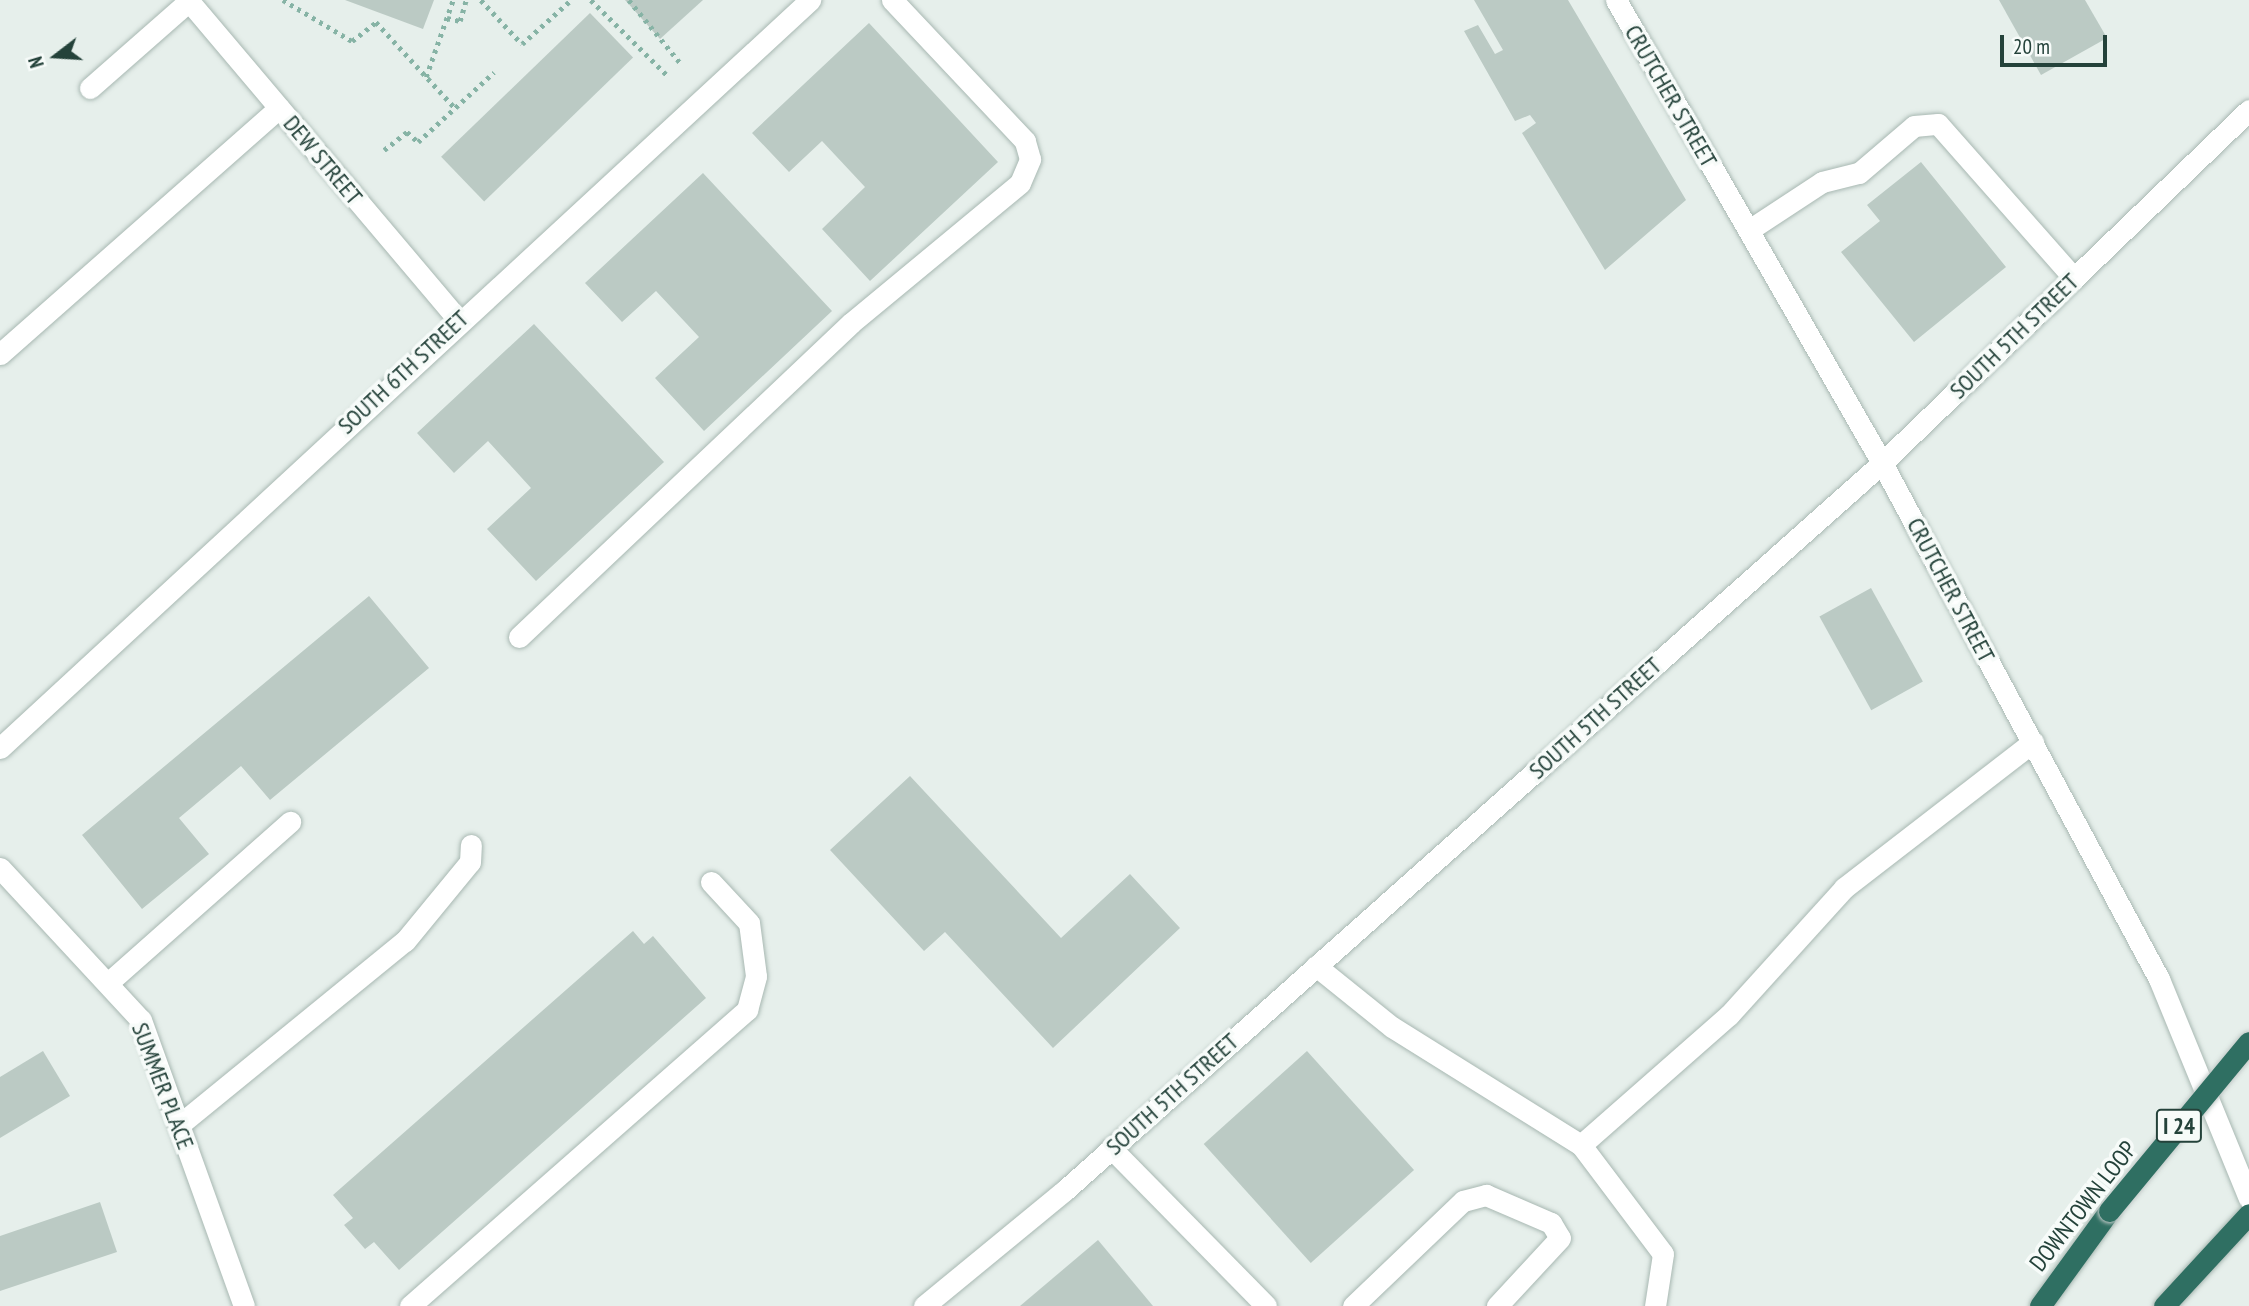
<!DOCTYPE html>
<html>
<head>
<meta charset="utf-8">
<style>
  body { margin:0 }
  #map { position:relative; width:2249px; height:1306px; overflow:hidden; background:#e6efeb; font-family:"PT Sans Narrow",sans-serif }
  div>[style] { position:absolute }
  .building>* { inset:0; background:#bbcac4; transform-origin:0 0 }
  .path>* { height:4.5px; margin-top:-2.25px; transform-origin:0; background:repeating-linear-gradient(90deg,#86b3a5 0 3.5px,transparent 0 8.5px) }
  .roads { filter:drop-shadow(0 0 2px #a8b8b2) drop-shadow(0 0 2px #a8b8b2) }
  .service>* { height:21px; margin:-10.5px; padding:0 10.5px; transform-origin:10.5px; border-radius:10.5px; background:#fff }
  .minor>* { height:21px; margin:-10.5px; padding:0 10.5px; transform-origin:10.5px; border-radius:10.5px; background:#fff }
  .motorway>* { height:21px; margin:-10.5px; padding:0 10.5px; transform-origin:10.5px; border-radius:10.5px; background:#2f6f62 }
  .bridges { filter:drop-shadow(0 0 2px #c2cac8) drop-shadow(0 0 2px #c2cac8) }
  .motorway-bridge>* { height:21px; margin:-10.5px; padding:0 10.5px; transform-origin:10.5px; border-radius:10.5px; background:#2f6f62 }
  span { translate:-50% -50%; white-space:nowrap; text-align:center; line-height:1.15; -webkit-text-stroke:7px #f7fbf9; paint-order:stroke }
  .shield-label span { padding:2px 5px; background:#f7fbf9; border:2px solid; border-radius:5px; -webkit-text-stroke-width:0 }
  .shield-label { font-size:23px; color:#24423a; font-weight:700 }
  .street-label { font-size:24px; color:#24423a }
  .north { position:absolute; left:21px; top:21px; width:70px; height:70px; -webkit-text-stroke:5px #f7fbf9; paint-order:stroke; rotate:253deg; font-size:19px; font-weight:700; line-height:28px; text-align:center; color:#24423a }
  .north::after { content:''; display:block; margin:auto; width:24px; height:32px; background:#24423a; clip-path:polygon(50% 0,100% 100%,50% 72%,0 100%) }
  .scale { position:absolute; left:2000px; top:35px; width:107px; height:32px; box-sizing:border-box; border:4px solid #24423a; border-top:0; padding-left:9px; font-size:21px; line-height:24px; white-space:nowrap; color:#24423a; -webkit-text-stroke:5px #f7fbf9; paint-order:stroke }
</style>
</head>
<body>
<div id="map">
  <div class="building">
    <i style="clip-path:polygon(345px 0,434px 0,423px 29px)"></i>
    <i style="clip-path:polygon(625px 0,703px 0,660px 39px)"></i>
    <i style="clip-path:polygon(1474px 0,1568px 0,1686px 200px,1605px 270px,1522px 133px,1536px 123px,1530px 115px,1515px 121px,1464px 31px,1478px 25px,1495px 54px,1503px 50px)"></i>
    <i style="clip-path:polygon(1999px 0,2085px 0,2107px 38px,2041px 75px)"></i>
    <i style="left:590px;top:13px;width:62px;height:207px;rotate:46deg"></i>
    <i style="clip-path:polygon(869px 23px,998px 162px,870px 281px,822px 229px,865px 187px,822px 141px,789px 172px,752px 133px)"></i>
    <i style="clip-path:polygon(1921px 162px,2006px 267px,1914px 342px,1841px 252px,1880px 221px,1867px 205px)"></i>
    <i style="clip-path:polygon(703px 173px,832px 311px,704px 431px,655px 378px,699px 337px,656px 291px,622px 322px,585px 283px)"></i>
    <i style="clip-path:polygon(534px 324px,664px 462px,536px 581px,487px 529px,531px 488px,488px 441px,454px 473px,417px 433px)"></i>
    <i style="left:1871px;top:588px;width:107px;height:59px;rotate:61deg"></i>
    <i style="clip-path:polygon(369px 596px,429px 668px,270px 800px,241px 766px,179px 818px,209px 854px,142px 909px,82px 835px)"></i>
    <i style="clip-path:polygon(910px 776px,1061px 938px,1130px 874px,1180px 928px,1053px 1048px,945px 932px,924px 951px,830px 850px)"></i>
    <i style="clip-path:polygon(633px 931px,644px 944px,653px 936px,706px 998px,399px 1270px,374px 1242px,365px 1249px,344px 1225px,353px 1218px,333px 1195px)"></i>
    <i style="clip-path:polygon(43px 1051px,70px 1096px,0 1138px,0 1077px)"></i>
    <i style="left:1307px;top:1051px;width:160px;height:139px;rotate:48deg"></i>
    <i style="clip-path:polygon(100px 1202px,117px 1252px,0 1291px,0 1236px)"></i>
    <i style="clip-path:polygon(1098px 1240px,1153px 1306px,1020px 1306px)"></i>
  </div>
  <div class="path">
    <i style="left:283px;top:0;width:80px;rotate:30.7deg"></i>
    <i style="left:352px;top:41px;width:31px;rotate:-38deg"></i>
    <i style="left:376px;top:22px;width:117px;rotate:47.4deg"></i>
    <i style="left:481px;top:0;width:60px;rotate:47deg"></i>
    <i style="left:522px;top:44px;width:66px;rotate:-41.9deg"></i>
    <i style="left:591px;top:0;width:110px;rotate:44.6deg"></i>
    <i style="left:629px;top:0;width:84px;rotate:50.8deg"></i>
    <i style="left:447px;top:18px;width:13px;rotate:13deg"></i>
    <i style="left:460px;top:21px;width:22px;rotate:-74deg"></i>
    <i style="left:426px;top:77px;width:82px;rotate:-70.7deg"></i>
    <i style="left:384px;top:150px;width:29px;rotate:-38deg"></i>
    <i style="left:407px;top:132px;width:15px;rotate:42deg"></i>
    <i style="left:418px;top:142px;width:103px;rotate:-42.6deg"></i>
  </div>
  <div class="roads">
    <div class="service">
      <i style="left:90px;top:88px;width:132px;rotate:-41.3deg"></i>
      <i style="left:1749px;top:230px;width:87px;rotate:-33.3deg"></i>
      <i style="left:1822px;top:182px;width:38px;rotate:-14deg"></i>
      <i style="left:1859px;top:173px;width:72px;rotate:-40.5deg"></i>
      <i style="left:1914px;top:126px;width:24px;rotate:-5deg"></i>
      <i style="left:1938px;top:124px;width:205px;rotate:48.6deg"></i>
      <i style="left:0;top:354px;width:372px;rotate:-41.4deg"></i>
      <i style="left:519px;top:637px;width:457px;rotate:-43.4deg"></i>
      <i style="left:851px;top:323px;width:219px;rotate:-39.6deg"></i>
      <i style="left:1020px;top:183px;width:26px;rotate:-67deg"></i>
      <i style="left:1030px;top:159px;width:19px;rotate:-106deg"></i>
      <i style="left:1025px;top:141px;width:194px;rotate:-133.3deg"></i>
      <i style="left:1316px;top:966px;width:97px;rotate:38.8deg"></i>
      <i style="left:1392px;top:1027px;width:223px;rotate:32deg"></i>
      <i style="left:1581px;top:1145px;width:197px;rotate:-41.3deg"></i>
      <i style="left:1729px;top:1015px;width:171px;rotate:-47.8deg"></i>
      <i style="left:1844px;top:888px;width:239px;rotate:-37.7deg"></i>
      <i style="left:109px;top:982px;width:242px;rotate:-41.5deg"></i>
      <i style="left:179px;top:1125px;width:291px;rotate:-39.2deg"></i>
      <i style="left:405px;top:941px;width:102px;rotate:-50.6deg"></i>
      <i style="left:470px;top:862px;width:17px;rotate:-87deg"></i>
      <i style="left:1581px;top:1145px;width:136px;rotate:53deg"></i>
      <i style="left:1663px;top:1254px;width:53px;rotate:98.7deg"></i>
      <i style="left:1111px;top:1148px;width:221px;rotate:45.5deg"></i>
      <i style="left:410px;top:1306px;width:449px;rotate:-41.3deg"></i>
      <i style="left:747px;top:1010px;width:35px;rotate:-75deg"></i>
      <i style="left:756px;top:976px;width:53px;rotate:-97.5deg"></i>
      <i style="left:749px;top:923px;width:56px;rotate:-132.8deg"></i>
      <i style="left:1353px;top:1306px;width:152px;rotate:-43.7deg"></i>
      <i style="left:1463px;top:1201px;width:24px;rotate:-15deg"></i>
      <i style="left:1486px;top:1195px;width:71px;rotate:23.3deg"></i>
      <i style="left:1551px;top:1223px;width:17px;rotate:59deg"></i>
      <i style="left:1560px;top:1238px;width:93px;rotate:132.8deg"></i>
    </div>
    <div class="minor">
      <i style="left:188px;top:0;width:419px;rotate:49.8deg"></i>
      <i style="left:1616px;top:0;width:534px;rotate:60.12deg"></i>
      <i style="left:1882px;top:463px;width:586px;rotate:61.77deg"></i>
      <i style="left:2159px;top:979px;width:237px;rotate:67.7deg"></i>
      <i style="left:0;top:748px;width:1103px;rotate:-42.72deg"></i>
      <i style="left:0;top:868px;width:207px;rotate:47.2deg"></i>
      <i style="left:141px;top:1020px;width:304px;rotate:70.2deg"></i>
      <i style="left:924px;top:1306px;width:181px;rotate:-39.4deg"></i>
      <i style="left:1064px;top:1191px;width:1095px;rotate:-41.67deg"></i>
      <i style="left:1882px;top:463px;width:509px;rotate:-43.89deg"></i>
    </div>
    <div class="motorway">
      <i style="left:2040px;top:1306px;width:117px;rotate:-54deg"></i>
      <i style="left:2164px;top:1306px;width:125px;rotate:-47.3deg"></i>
    </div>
  </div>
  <div class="bridges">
    <div class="motorway-bridge">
      <i style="left:2109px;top:1211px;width:219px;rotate:-50.4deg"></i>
    </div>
  </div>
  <div class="shield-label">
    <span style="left:2179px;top:1126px">I 24</span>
  </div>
  <div class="street-label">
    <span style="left:1671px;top:96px;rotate:60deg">CRUTCHER STREET</span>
    <span style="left:323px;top:160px;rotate:50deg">DEW STREET</span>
    <span style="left:2014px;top:336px;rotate:-44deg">SOUTH 5TH STREET</span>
    <span style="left:403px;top:372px;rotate:-43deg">SOUTH 6TH STREET</span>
    <span style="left:1951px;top:590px;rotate:62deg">CRUTCHER STREET</span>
    <span style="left:1595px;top:718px;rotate:-42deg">SOUTH 5TH STREET</span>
    <span style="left:163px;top:1086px;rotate:69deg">SUMMER PLACE</span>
    <span style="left:1172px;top:1094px;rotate:-42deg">SOUTH 5TH STREET</span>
    <span style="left:2083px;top:1206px;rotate:-52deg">DOWNTOWN LOOP</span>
  </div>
  <div class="north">N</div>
  <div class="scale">20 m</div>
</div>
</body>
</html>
